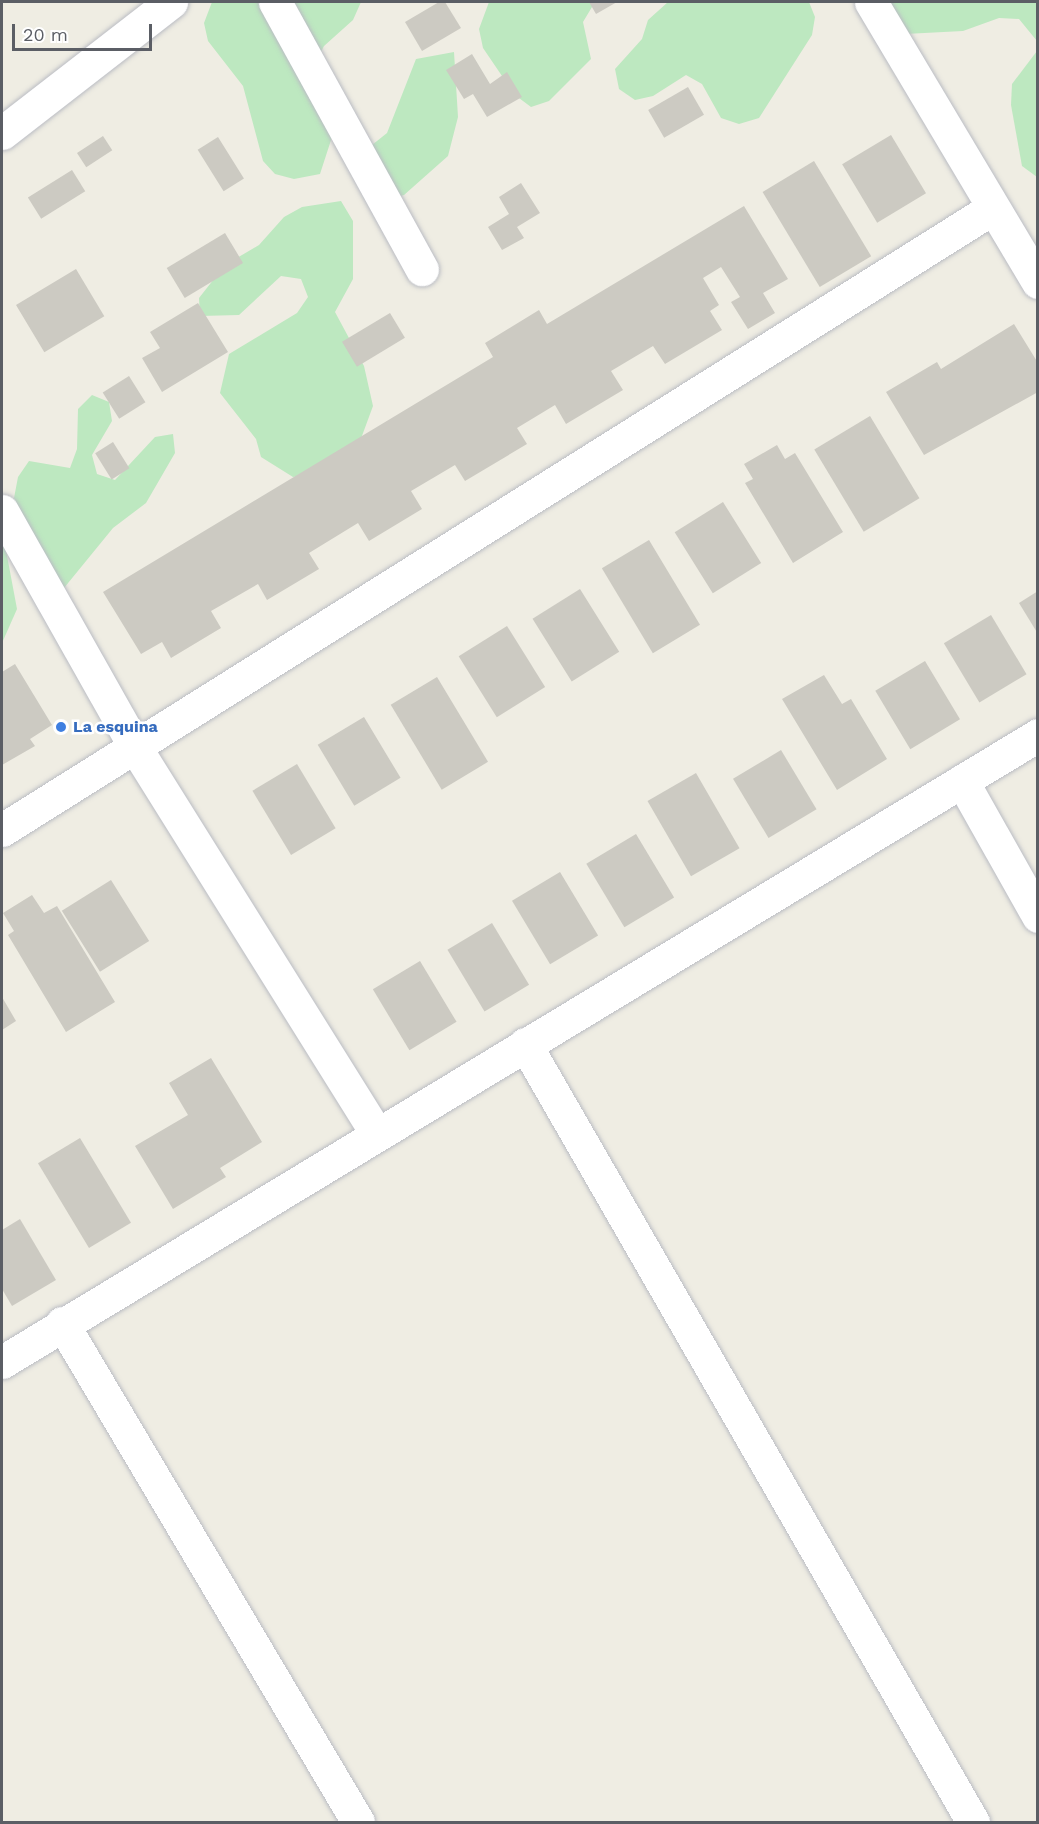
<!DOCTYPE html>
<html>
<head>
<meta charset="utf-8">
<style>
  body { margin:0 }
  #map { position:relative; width:1039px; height:1824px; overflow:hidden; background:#efede3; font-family:"Work Sans",sans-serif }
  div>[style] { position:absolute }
  .green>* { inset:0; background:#bde8c0 }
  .building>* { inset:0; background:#cccac2; transform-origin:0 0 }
  .roads { filter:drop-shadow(0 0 2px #babcc3) drop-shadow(0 0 2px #babcc3) }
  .minor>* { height:33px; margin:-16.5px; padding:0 16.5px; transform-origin:16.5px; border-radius:16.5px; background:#fff }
  .dots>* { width:16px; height:16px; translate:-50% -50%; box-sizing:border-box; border:3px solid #fff; border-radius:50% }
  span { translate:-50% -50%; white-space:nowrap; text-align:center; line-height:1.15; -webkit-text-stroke:5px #fff; paint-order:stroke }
  .shop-label { font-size:16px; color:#366cbe; font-weight:700 }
  .left { translate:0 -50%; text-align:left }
  .frame { position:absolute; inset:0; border:3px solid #5b5e65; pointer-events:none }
  .scale { position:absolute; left:12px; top:24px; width:140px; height:27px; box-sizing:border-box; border:3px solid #5b5e65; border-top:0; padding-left:8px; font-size:18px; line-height:21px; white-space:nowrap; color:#5b5e65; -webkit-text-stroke:4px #fff; paint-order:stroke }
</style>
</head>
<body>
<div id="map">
  <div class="green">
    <i style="clip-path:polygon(212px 2px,361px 2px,353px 20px,324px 46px,315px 63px,332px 137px,320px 174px,294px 179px,275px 174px,263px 161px,243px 86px,208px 41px,204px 23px)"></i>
    <i style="clip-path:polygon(489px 2px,595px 2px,583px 22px,591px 59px,549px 101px,531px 107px,515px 95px,483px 48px,479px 29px)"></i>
    <i style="clip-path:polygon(668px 2px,809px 2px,815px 17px,812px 35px,759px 118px,739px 124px,721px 118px,702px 84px,686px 75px,653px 96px,635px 100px,619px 89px,615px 69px,642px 39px,648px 20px)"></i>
    <i style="clip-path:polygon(871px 2px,1037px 2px,1037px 41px,1019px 19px,999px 18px,963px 31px,905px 34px)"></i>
    <i style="clip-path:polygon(1037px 51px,1037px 177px,1022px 166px,1011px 105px,1012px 84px)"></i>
    <i style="clip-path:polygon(454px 52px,458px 117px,448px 156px,404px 195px,386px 200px,357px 157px,387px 133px,416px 59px)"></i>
    <i style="clip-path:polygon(341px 201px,353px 221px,353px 279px,335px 312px,364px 366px,373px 406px,359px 444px,312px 475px,293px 477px,261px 457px,256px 439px,220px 393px,229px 354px,297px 313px,308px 297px,301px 279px,281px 276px,239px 315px,200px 316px,199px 298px,225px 265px,259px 245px,284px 217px,302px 207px)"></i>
    <i style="clip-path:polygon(92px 395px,109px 402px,112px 421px,92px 455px,97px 474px,115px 480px,155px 437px,173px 434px,175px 453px,146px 503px,113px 528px,64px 588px,17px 517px,14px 498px,18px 477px,29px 461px,70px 468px,77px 449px,78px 409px)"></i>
    <i style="clip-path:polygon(2px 529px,17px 609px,2px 643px)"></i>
  </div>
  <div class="building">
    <i style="clip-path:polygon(439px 2px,445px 2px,461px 28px,422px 51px,405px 22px)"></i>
    <i style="clip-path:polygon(589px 2px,617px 2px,596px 14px)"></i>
    <i style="clip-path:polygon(472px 54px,490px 84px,507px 72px,522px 97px,487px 117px,473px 94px,464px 99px,446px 70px)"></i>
    <i style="left:688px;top:87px;width:32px;height:46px;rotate:60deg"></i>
    <i style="left:891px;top:135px;width:68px;height:57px;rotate:59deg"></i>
    <i style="left:103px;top:136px;width:17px;height:31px;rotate:57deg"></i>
    <i style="left:218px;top:137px;width:49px;height:24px;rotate:58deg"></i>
    <i style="left:814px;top:161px;width:111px;height:60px;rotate:59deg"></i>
    <i style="left:72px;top:170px;width:25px;height:52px;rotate:58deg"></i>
    <i style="clip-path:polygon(521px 183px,540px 213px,517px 227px,524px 238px,502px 250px,488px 227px,509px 214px,499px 197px)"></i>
    <i style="clip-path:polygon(744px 206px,788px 279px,763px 293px,775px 313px,748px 329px,731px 302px,740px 297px,721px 267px,703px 278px,719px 305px,710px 311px,722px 330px,665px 364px,653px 346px,611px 371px,623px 390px,566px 424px,555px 405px,517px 428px,527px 444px,465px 481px,455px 465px,411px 491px,422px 509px,369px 541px,358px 523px,309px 553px,319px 569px,267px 600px,258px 584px,211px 611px,221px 628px,171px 658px,162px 642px,141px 654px,103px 592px,493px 357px,485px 343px,539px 310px,547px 324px)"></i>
    <i style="left:225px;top:233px;width:35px;height:68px;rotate:59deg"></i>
    <i style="left:76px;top:269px;width:55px;height:70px;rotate:59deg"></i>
    <i style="clip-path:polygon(198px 303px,228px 352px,162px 392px,142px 358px,160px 348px,150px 332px)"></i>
    <i style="left:390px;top:313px;width:29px;height:56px;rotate:59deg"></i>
    <i style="clip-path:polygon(1014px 324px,1038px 363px,1038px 392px,924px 455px,886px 392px,937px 362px,941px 369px)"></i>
    <i style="left:129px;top:376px;width:31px;height:31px;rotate:58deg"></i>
    <i style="left:870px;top:416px;width:96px;height:65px;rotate:59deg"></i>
    <i style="left:113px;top:442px;width:31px;height:21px;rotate:58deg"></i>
    <i style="clip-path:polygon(777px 445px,785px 459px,795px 453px,843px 532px,793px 563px,745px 483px,753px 479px,744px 464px)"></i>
    <i style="left:723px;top:502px;width:72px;height:57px;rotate:58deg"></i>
    <i style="left:649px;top:540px;width:99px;height:55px;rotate:59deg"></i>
    <i style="left:580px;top:589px;width:74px;height:56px;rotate:58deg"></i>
    <i style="clip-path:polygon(1038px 591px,1038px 634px,1019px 603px)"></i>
    <i style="left:991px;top:615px;width:69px;height:55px;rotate:59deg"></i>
    <i style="left:507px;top:626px;width:72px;height:57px;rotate:58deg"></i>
    <i style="left:925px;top:661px;width:68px;height:58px;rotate:59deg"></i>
    <i style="clip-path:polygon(15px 664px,52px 725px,30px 739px,35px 746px,2px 765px,2px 672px)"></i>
    <i style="clip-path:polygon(824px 675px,842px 704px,851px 699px,887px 759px,837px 790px,782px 699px)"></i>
    <i style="left:437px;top:677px;width:99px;height:54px;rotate:59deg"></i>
    <i style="left:364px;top:717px;width:71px;height:54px;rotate:59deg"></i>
    <i style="left:781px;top:750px;width:69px;height:56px;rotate:59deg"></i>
    <i style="left:297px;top:764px;width:75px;height:52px;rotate:59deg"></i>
    <i style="left:696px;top:773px;width:87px;height:56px;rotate:60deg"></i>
    <i style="left:636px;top:834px;width:74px;height:58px;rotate:59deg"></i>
    <i style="left:560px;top:872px;width:74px;height:56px;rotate:59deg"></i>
    <i style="left:111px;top:880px;width:72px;height:58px;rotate:58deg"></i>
    <i style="clip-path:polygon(32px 895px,44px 913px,57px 906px,115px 1002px,66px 1032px,8px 935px,14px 931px,3px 913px)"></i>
    <i style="left:492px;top:923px;width:72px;height:52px;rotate:59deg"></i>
    <i style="left:420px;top:961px;width:71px;height:55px;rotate:59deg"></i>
    <i style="clip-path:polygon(2px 997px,16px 1021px,2px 1030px)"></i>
    <i style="clip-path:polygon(211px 1058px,262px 1142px,220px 1168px,226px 1177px,173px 1209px,135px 1146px,188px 1115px,169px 1083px)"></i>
    <i style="left:80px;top:1138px;width:99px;height:49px;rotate:59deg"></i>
    <i style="clip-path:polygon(20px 1219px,56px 1280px,12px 1306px,2px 1289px,2px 1230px)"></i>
  </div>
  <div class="roads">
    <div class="minor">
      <i style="left:275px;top:2px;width:305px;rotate:61.2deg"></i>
      <i style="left:871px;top:2px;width:326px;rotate:59.2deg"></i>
      <i style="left:2px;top:133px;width:214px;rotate:-37.8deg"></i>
      <i style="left:2px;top:511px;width:271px;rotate:60.6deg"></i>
      <i style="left:135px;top:747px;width:455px;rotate:58deg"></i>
      <i style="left:962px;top:781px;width:155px;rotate:60.6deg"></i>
      <i style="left:2px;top:830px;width:1168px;rotate:-32.12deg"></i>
      <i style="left:525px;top:1044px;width:898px;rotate:60.07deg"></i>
      <i style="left:62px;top:1323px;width:580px;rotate:59.32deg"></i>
      <i style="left:2px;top:1362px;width:1211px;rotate:-31.18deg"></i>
    </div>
  </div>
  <div class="dots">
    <i style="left:61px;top:727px;background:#3f7fe0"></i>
  </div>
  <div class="shop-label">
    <span class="left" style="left:73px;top:727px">La esquina</span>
  </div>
  <div class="frame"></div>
  <div class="scale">20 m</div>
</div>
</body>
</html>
